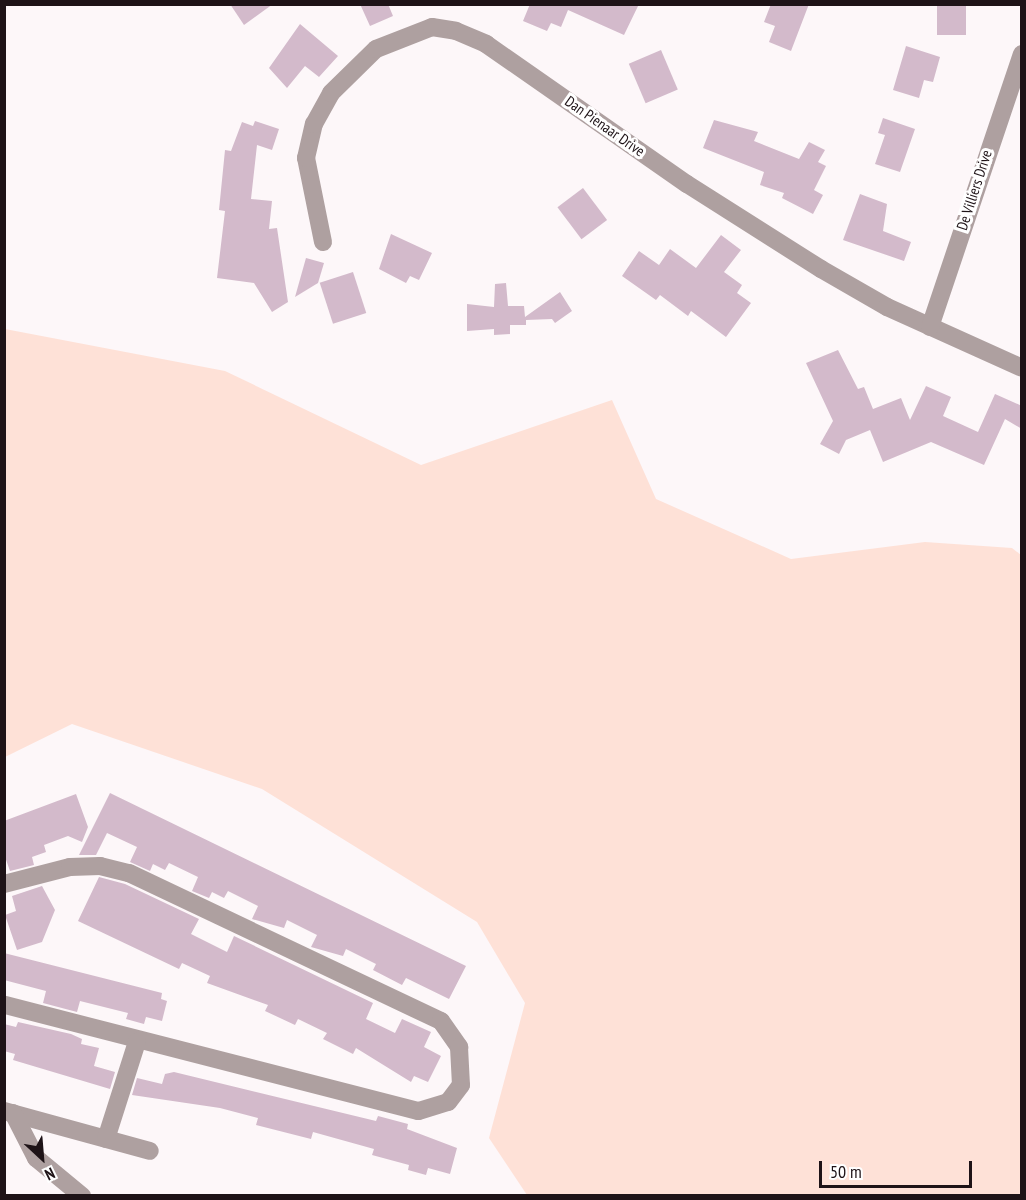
<!DOCTYPE html>
<html>
<head>
<meta charset="utf-8">
<style>
  body { margin:0 }
  #map { position:relative; width:1026px; height:1200px; overflow:hidden; background:#fdf7f9; font-family:"PT Sans Narrow",sans-serif }
  div>[style] { position:absolute }
  .green>* { inset:0; background:#fee1d7 }
  .building>* { inset:0; background:#d3bacb; transform-origin:0 0 }
  .minor>* { height:18px; margin:-9px; padding:0 9px; transform-origin:9px; border-radius:9px; background:#aea0a0 }
  span { translate:-50% -50%; white-space:nowrap; text-align:center; line-height:1.15; -webkit-text-stroke:6px #fff; paint-order:stroke }
  .street-label { font-size:15px; color:#1e1317 }
  .frame { position:absolute; inset:0; border:6px solid #1e1317; pointer-events:none }
  .north { position:absolute; left:12px; top:1128px; width:60px; height:60px; -webkit-text-stroke:4px #fff; paint-order:stroke; rotate:154deg; font-size:16px; font-weight:700; line-height:24px; text-align:center; color:#1e1317 }
  .north::after { content:''; display:block; margin:auto; width:21px; height:27px; background:#1e1317; clip-path:polygon(50% 0,100% 100%,50% 72%,0 100%) }
  .scale { position:absolute; left:819px; top:1161px; width:153px; height:27px; box-sizing:border-box; border:3px solid #1e1317; border-top:0; padding-left:8px; font-size:18px; line-height:21px; white-space:nowrap; color:#1e1317; -webkit-text-stroke:4px #fff; paint-order:stroke }
</style>
</head>
<body>
<div id="map">
  <div class="green">
    <i style="clip-path:polygon(5px 329px,225px 371px,421px 465px,612px 400px,656px 499px,791px 559px,925px 542px,1012px 548px,1021px 555px,1021px 1195px,527px 1195px,489px 1138px,525px 1003px,477px 922px,262px 789px,72px 724px,5px 757px)"></i>
  </div>
  <div class="building">
    <i style="clip-path:polygon(230px 4px,273px 4px,244px 25px)"></i>
    <i style="clip-path:polygon(360px 4px,388px 4px,393px 16px,370px 26px)"></i>
    <i style="clip-path:polygon(530px 4px,639px 4px,624px 35px,568px 10px,561px 27px,551px 23px,547px 31px,523px 21px)"></i>
    <i style="clip-path:polygon(771px 4px,809px 4px,791px 51px,769px 42px,775px 26px,764px 22px)"></i>
    <i style="left:937px;top:4px;width:29px;height:31px"></i>
    <i style="clip-path:polygon(300px 24px,338px 56px,319px 77px,305px 66px,287px 88px,269px 68px)"></i>
    <i style="clip-path:polygon(906px 46px,940px 57px,933px 82px,924px 80px,919px 98px,893px 90px)"></i>
    <i style="left:661px;top:50px;width:43px;height:35px;rotate:67deg"></i>
    <i style="clip-path:polygon(883px 118px,915px 129px,900px 172px,875px 164px,885px 135px,878px 133px)"></i>
    <i style="clip-path:polygon(714px 120px,758px 132px,754px 141px,799px 159px,809px 142px,825px 150px,818px 162px,826px 166px,814px 190px,823px 195px,813px 214px,782px 198px,784px 193px,760px 185px,764px 172px,703px 148px)"></i>
    <i style="clip-path:polygon(255px 121px,279px 129px,272px 150px,257px 145px,251px 199px,272px 201px,269px 229px,277px 228px,288px 302px,272px 312px,254px 283px,217px 278px,225px 211px,219px 210px,225px 150px,231px 151px,242px 122px,253px 126px)"></i>
    <i style="left:583px;top:188px;width:40px;height:32px;rotate:53deg"></i>
    <i style="clip-path:polygon(860px 194px,887px 204px,883px 231px,911px 242px,904px 261px,843px 240px)"></i>
    <i style="clip-path:polygon(391px 234px,432px 253px,419px 280px,410px 276px,406px 283px,379px 269px)"></i>
    <i style="clip-path:polygon(721px 235px,741px 250px,724px 272px,742px 285px,737px 293px,751px 303px,726px 337px,691px 311px,688px 316px,660px 295px,656px 300px,622px 276px,639px 251px,659px 265px,670px 249px,696px 268px)"></i>
    <i style="clip-path:polygon(306px 258px,324px 263px,318px 283px,295px 297px)"></i>
    <i style="left:353px;top:272px;width:43px;height:35px;rotate:72deg"></i>
    <i style="clip-path:polygon(506px 283px,508px 306px,524px 306px,525px 317px,560px 292px,572px 311px,555px 323px,552px 319px,526px 320px,526px 325px,510px 325px,510px 334px,494px 335px,494px 329px,467px 331px,467px 304px,494px 307px,495px 284px)"></i>
    <i style="clip-path:polygon(838px 350px,858px 389px,864px 387px,873px 409px,901px 398px,910px 420px,926px 386px,951px 397px,943px 416px,978px 432px,995px 394px,1022px 406px,1022px 429px,1005px 419px,984px 465px,931px 442px,883px 462px,870px 430px,846px 440px,839px 454px,820px 444px,833px 421px,806px 363px)"></i>
    <i style="clip-path:polygon(110px 793px,466px 966px,449px 999px,406px 978px,402px 985px,373px 970px,376px 964px,346px 949px,343px 956px,311px 947px,317px 935px,287px 920px,284px 928px,252px 919px,258px 906px,228px 891px,224px 898px,212px 892px,209px 898px,192px 891px,198px 877px,169px 863px,165px 870px,153px 864px,150px 871px,130px 862px,137px 847px,107px 833px,96px 855px,79px 855px)"></i>
    <i style="clip-path:polygon(76px 794px,88px 827px,82px 842px,68px 836px,44px 845px,46px 852px,32px 857px,34px 865px,10px 871px,4px 854px,4px 821px)"></i>
    <i style="clip-path:polygon(99px 877px,125px 884px,199px 919px,191px 934px,227px 952px,234px 936px,373px 1003px,366px 1019px,395px 1033px,402px 1019px,431px 1032px,424px 1047px,441px 1056px,428px 1082px,414px 1076px,411px 1082px,356px 1048px,353px 1054px,323px 1039px,327px 1033px,298px 1019px,295px 1025px,265px 1011px,268px 1005px,207px 983px,210px 976px,182px 963px,179px 969px,78px 921px)"></i>
    <i style="clip-path:polygon(42px 886px,55px 910px,42px 942px,17px 950px,5px 915px,16px 911px,12px 896px)"></i>
    <i style="clip-path:polygon(4px 953px,162px 993px,161px 999px,167px 1001px,162px 1021px,146px 1017px,144px 1024px,126px 1019px,128px 1013px,80px 1001px,77px 1012px,43px 1003px,46px 991px,4px 980px)"></i>
    <i style="clip-path:polygon(18px 1022px,71px 1034px,82px 1039px,81px 1044px,99px 1048px,94px 1066px,115px 1072px,110px 1089px,13px 1060px,15px 1054px,4px 1051px,4px 1024px,16px 1027px)"></i>
    <i style="clip-path:polygon(174px 1072px,376px 1121px,378px 1116px,408px 1124px,407px 1129px,457px 1148px,450px 1174px,428px 1168px,426px 1175px,408px 1170px,409px 1165px,372px 1155px,374px 1149px,313px 1132px,311px 1139px,256px 1125px,258px 1118px,220px 1108px,132px 1095px,137px 1078px,162px 1084px,165px 1074px)"></i>
  </div>
  <div class="minor">
    <i style="left:323px;top:242px;width:86px;rotate:-101.4deg"></i>
    <i style="left:306px;top:158px;width:35px;rotate:-77deg"></i>
    <i style="left:314px;top:124px;width:35px;rotate:-61deg"></i>
    <i style="left:331px;top:93px;width:63px;rotate:-44.4deg"></i>
    <i style="left:376px;top:49px;width:60px;rotate:-21.4deg"></i>
    <i style="left:432px;top:27px;width:24px;rotate:9deg"></i>
    <i style="left:456px;top:31px;width:33px;rotate:23deg"></i>
    <i style="left:486px;top:44px;width:245px;rotate:34.9deg"></i>
    <i style="left:687px;top:184px;width:159px;rotate:32.4deg"></i>
    <i style="left:821px;top:269px;width:76px;rotate:29.9deg"></i>
    <i style="left:887px;top:307px;width:148px;rotate:24.3deg"></i>
    <i style="left:930px;top:327px;width:288px;rotate:-71.4deg"></i>
    <i style="left:4px;top:884px;width:68px;rotate:-14.4deg"></i>
    <i style="left:70px;top:867px;width:30px;rotate:-2deg"></i>
    <i style="left:100px;top:866px;width:30px;rotate:14deg"></i>
    <i style="left:129px;top:873px;width:345px;rotate:25.4deg"></i>
    <i style="left:441px;top:1021px;width:32px;rotate:55deg"></i>
    <i style="left:459px;top:1047px;width:38px;rotate:87deg"></i>
    <i style="left:461px;top:1085px;width:21px;rotate:127deg"></i>
    <i style="left:448px;top:1102px;width:31px;rotate:163deg"></i>
    <i style="left:418px;top:1111px;width:427px;rotate:-165.6deg"></i>
    <i style="left:4px;top:1111px;width:151px;rotate:15.3deg"></i>
    <i style="left:13px;top:1113px;width:51px;rotate:62.9deg"></i>
    <i style="left:36px;top:1158px;width:60px;rotate:39.6deg"></i>
    <i style="left:106px;top:1139px;width:102px;rotate:-72.3deg"></i>
  </div>
  <div class="street-label">
    <span style="left:605px;top:126px;rotate:35deg">Dan Pienaar Drive</span>
    <span style="left:974px;top:190px;rotate:-72deg">De Villiers Drive</span>
  </div>
  <div class="frame"></div>
  <div class="north">N</div>
  <div class="scale">50 m</div>
</div>
</body>
</html>
